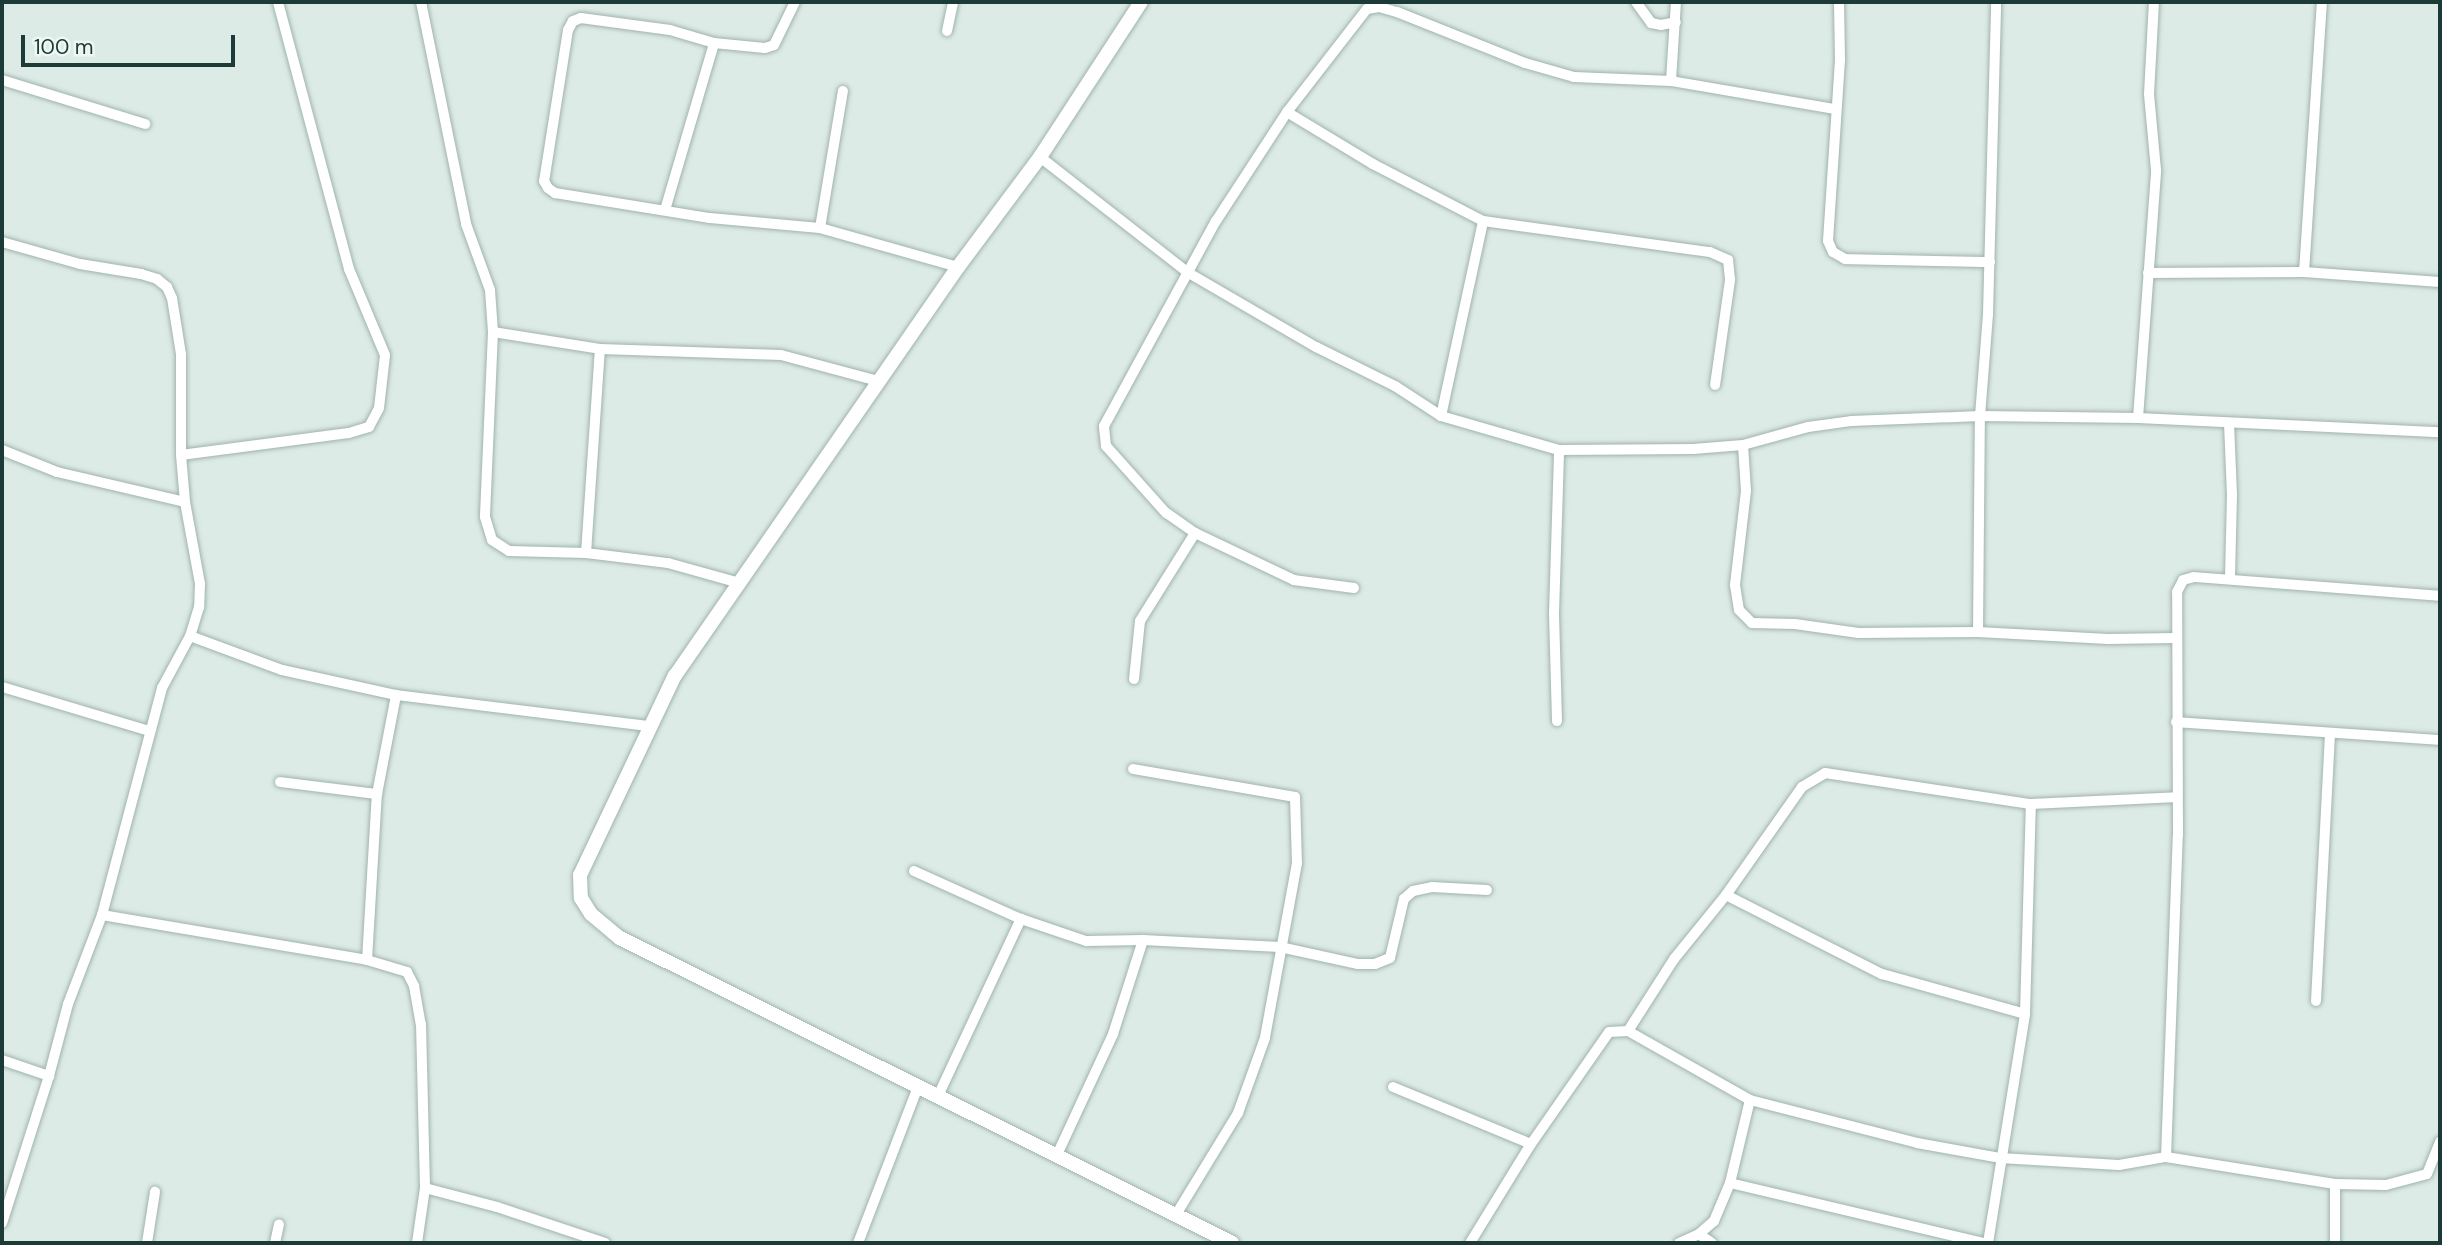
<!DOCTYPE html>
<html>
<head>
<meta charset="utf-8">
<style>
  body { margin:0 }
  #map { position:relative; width:2442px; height:1245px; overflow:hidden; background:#ddebe6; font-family:"DM Sans",sans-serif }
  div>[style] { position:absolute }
  .roads { filter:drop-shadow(0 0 2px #a0b3ae) drop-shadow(0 0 2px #a0b3ae) }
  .minor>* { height:10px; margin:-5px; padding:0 5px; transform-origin:5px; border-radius:5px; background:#fff }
  .tertiary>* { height:14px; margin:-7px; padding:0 7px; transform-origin:7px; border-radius:7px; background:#fff }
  span { translate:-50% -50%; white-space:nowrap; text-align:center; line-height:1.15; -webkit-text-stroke:7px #edf7f3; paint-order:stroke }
  .frame { position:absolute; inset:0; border:4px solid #1d3b36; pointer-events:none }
  .scale { position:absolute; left:21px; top:35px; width:214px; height:32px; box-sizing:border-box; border:4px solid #1d3b36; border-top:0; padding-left:9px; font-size:21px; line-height:24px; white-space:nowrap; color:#1d3b36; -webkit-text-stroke:5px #edf7f3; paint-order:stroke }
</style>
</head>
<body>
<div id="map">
  <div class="roads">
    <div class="minor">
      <i style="left:421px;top:2px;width:227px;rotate:78.5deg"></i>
      <i style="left:466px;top:224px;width:70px;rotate:70deg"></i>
      <i style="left:490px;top:290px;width:42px;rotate:85.9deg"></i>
      <i style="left:493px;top:332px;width:185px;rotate:92.5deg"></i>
      <i style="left:485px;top:517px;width:24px;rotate:73deg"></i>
      <i style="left:492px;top:540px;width:20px;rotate:33deg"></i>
      <i style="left:509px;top:551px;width:77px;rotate:1.5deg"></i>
      <i style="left:586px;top:553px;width:83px;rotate:7deg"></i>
      <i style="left:668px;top:563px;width:71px;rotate:15.6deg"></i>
      <i style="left:1636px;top:2px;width:26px;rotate:54deg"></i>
      <i style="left:1651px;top:23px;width:10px;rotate:11deg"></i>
      <i style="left:1661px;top:25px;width:15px;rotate:-11deg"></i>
      <i style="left:1839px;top:2px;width:58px;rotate:89deg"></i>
      <i style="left:1840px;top:60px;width:181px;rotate:93.8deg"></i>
      <i style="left:1828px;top:241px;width:12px;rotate:66deg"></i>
      <i style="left:1833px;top:252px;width:14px;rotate:30deg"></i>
      <i style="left:1845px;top:259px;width:145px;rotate:1.2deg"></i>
      <i style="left:947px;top:31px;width:30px;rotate:-78deg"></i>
      <i style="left:714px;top:43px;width:46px;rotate:-163.5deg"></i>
      <i style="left:670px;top:30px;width:90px;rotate:-172.3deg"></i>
      <i style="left:581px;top:18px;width:9px;rotate:159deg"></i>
      <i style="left:573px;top:21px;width:10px;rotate:119deg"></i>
      <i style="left:568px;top:30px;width:153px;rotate:99deg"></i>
      <i style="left:544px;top:181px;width:8px;rotate:60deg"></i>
      <i style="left:548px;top:188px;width:9px;rotate:36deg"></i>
      <i style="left:555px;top:193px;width:157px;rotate:9.2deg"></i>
      <i style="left:710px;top:218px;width:110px;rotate:5.2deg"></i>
      <i style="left:820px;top:228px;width:143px;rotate:15.8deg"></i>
      <i style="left:2px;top:80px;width:150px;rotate:17.1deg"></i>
      <i style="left:1671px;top:81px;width:79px;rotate:-86.4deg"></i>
      <i style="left:1287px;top:112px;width:100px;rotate:31.2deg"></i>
      <i style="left:1373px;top:164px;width:124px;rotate:27.4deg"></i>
      <i style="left:1483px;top:221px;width:229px;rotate:7.8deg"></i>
      <i style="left:1710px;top:252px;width:20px;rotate:24deg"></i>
      <i style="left:1728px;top:260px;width:20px;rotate:84deg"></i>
      <i style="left:1730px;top:280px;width:106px;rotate:98.1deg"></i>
      <i style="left:1040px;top:157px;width:187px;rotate:38deg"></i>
      <i style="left:1187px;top:272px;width:149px;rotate:30.2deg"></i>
      <i style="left:1316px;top:347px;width:88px;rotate:26.3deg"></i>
      <i style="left:1395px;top:386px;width:55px;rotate:33.1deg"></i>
      <i style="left:1441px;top:416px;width:123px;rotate:16.1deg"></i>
      <i style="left:1559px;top:450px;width:134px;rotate:-0.4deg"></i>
      <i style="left:1693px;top:449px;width:50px;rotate:-4.6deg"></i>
      <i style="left:1743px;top:445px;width:67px;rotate:-15.5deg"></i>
      <i style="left:1808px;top:427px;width:43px;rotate:-7.9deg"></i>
      <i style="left:1851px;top:421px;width:129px;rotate:-2.2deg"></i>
      <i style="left:1980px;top:416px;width:158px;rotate:0.7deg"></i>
      <i style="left:2138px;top:418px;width:302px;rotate:2.7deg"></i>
      <i style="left:665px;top:210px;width:174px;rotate:-73.6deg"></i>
      <i style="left:714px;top:43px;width:51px;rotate:5.6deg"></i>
      <i style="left:765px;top:48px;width:9px;rotate:-18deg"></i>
      <i style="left:774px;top:45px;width:48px;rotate:-64deg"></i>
      <i style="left:820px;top:228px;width:139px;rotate:-80.5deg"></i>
      <i style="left:2px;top:242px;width:81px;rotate:15.8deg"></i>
      <i style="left:80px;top:264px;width:62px;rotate:9.3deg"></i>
      <i style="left:141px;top:274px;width:17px;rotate:17deg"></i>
      <i style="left:157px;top:279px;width:13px;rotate:39deg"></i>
      <i style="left:167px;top:287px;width:12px;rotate:66deg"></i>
      <i style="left:172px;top:298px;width:57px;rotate:80.9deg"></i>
      <i style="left:181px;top:354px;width:101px;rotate:90deg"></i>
      <i style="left:181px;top:455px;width:47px;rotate:85.1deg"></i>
      <i style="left:185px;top:502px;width:83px;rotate:79.6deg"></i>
      <i style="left:200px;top:584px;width:23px;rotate:92deg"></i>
      <i style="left:199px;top:607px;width:30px;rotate:107deg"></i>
      <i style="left:190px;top:636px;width:59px;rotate:118.3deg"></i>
      <i style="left:162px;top:688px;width:235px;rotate:104.8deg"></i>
      <i style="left:102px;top:915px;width:95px;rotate:110.9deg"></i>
      <i style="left:68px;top:1004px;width:74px;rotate:104.8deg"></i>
      <i style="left:49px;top:1076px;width:154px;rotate:107.7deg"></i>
      <i style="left:2304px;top:272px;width:271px;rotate:-86.2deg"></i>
      <i style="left:2148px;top:273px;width:156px;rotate:-0.4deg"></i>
      <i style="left:2304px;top:272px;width:136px;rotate:4.2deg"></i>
      <i style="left:493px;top:332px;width:108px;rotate:9deg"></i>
      <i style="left:600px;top:349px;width:181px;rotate:1.9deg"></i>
      <i style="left:781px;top:355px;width:100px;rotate:15deg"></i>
      <i style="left:1441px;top:416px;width:199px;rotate:-77.8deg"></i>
      <i style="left:2138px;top:418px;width:249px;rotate:-85.8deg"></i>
      <i style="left:2156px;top:170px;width:76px;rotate:-95.3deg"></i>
      <i style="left:2149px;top:94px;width:92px;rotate:-86.9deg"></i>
      <i style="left:2229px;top:423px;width:72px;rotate:87.6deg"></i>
      <i style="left:2232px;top:495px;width:84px;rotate:91.4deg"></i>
      <i style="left:1743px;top:445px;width:46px;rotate:86.3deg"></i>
      <i style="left:1746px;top:491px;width:95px;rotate:96.7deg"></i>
      <i style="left:1735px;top:585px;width:25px;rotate:81deg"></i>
      <i style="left:1739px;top:610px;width:18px;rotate:45deg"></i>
      <i style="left:1752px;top:623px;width:43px;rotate:1.3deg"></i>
      <i style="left:1795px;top:624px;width:64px;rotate:8.1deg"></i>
      <i style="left:1858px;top:633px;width:120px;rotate:-0.5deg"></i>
      <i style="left:1978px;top:632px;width:130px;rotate:3.1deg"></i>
      <i style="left:2108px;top:639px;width:68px;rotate:-0.8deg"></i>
      <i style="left:2px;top:450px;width:59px;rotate:21.8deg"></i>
      <i style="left:57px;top:472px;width:131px;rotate:13.2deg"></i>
      <i style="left:181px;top:455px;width:169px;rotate:-7.5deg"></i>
      <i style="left:349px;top:433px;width:21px;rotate:-17deg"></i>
      <i style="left:369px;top:427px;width:21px;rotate:-62deg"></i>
      <i style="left:379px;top:408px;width:53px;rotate:-83.5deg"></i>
      <i style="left:385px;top:355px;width:93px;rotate:-112.7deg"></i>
      <i style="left:349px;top:269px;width:276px;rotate:-104.9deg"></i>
      <i style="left:586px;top:553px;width:204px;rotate:-86.1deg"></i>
      <i style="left:1354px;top:588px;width:61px;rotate:-172.4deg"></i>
      <i style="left:1294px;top:580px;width:110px;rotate:-154.6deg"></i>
      <i style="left:1195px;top:533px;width:35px;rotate:-145deg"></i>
      <i style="left:1166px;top:513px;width:90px;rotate:-131.8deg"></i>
      <i style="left:1106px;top:446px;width:20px;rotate:-96deg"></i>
      <i style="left:1104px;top:426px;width:234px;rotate:-61.4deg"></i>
      <i style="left:1216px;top:221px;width:130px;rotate:-56.9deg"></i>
      <i style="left:1287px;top:112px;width:130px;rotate:-52.2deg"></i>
      <i style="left:1367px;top:9px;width:12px;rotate:-9deg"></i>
      <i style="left:1379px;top:7px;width:19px;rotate:16deg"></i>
      <i style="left:1397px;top:12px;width:138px;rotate:21.7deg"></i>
      <i style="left:1525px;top:63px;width:51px;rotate:15.9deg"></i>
      <i style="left:1574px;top:77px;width:97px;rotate:2.4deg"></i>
      <i style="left:1671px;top:81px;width:166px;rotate:9.7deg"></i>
      <i style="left:1978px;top:632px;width:216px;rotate:-89.5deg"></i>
      <i style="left:1980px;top:416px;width:102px;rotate:-85.5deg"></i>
      <i style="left:1988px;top:314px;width:312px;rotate:-88.5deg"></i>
      <i style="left:190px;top:636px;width:98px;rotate:20.3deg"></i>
      <i style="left:282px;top:670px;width:117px;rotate:12.4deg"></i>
      <i style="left:396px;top:695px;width:255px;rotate:7deg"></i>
      <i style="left:1134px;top:679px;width:58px;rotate:-84.1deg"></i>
      <i style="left:1140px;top:621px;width:104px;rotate:-58deg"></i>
      <i style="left:2px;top:687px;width:154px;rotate:16.6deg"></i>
      <i style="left:1557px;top:721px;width:108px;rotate:-91.6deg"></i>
      <i style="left:1554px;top:613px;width:163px;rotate:-88.2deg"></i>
      <i style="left:2176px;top:722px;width:265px;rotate:3.9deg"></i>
      <i style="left:1133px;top:769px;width:164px;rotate:9.8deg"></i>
      <i style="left:1295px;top:797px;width:66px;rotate:88.3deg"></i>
      <i style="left:1297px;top:863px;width:178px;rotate:100.4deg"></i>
      <i style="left:1265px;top:1038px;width:80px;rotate:109.8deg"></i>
      <i style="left:1238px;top:1113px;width:117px;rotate:121.4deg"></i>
      <i style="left:280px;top:782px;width:98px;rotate:7.1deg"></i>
      <i style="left:914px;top:871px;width:117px;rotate:24.2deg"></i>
      <i style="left:1021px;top:919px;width:69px;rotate:18.7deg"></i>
      <i style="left:1086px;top:941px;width:57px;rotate:-1deg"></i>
      <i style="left:1143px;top:940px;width:137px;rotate:2.9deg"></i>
      <i style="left:1280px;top:947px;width:80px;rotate:12.3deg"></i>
      <i style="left:1358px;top:964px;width:17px"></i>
      <i style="left:1375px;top:964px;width:16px;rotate:-22deg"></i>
      <i style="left:1390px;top:958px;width:61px;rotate:-76.7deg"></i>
      <i style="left:1404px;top:899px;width:12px;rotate:-42deg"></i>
      <i style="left:1413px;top:891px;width:19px;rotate:-12deg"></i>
      <i style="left:1432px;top:887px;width:55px;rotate:3.1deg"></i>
      <i style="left:1726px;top:895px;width:175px;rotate:26.9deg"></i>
      <i style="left:1882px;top:974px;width:148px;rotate:15.6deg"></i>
      <i style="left:102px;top:915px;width:269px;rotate:9.6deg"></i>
      <i style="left:367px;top:960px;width:42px;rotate:16.7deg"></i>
      <i style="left:407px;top:972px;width:16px;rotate:63deg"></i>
      <i style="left:414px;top:986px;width:39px;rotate:80deg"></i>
      <i style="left:421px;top:1024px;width:164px;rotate:88.6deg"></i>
      <i style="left:425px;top:1188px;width:56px;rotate:98.3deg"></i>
      <i style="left:367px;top:960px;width:166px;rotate:-86.6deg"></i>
      <i style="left:377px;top:794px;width:101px;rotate:-79.1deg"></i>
      <i style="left:2316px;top:1001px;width:267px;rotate:-87deg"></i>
      <i style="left:1628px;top:1031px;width:85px;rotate:-57.4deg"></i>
      <i style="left:1674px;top:959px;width:82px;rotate:-50.9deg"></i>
      <i style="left:1726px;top:895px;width:132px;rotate:-54.9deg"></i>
      <i style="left:1802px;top:787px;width:27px;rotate:-31deg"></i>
      <i style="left:1825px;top:773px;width:208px;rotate:8.6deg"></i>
      <i style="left:2031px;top:804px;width:146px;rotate:-2.7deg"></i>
      <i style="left:2px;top:1060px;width:50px;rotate:18.8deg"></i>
      <i style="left:1393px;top:1087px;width:149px;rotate:22.4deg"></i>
      <i style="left:937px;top:1098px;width:198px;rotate:-64.9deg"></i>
      <i style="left:1056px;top:1157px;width:136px;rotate:-65.1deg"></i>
      <i style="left:1113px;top:1034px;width:99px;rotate:-72.3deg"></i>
      <i style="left:2166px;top:1157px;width:322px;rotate:-87.9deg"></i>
      <i style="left:2178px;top:835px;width:243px;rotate:-90.2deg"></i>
      <i style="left:2177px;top:592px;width:13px;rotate:-63deg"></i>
      <i style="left:2183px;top:580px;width:11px;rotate:-15deg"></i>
      <i style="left:2194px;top:577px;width:247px;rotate:4.4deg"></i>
      <i style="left:1730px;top:1183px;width:261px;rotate:13.3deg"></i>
      <i style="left:425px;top:1188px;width:74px;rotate:14.8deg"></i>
      <i style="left:497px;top:1207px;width:114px;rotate:18.4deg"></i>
      <i style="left:1699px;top:1234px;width:16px;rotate:35deg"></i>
      <i style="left:147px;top:1243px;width:52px;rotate:-81.1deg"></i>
      <i style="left:275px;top:1243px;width:19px;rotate:-78deg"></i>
      <i style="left:858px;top:1243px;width:167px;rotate:-69deg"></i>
      <i style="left:1470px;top:1243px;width:116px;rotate:-58.4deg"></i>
      <i style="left:1531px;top:1144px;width:136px;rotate:-55.1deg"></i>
      <i style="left:1609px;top:1032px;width:19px;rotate:-3deg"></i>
      <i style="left:1628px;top:1031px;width:140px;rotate:29.5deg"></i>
      <i style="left:1750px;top:1100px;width:172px;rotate:14.4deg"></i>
      <i style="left:1917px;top:1143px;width:84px;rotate:10.2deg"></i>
      <i style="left:2000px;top:1158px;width:119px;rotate:3.4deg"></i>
      <i style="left:2119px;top:1165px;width:48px;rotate:-9.7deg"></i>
      <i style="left:2166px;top:1157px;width:171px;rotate:9.1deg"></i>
      <i style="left:2335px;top:1184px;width:51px;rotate:1.1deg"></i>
      <i style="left:2386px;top:1185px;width:42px;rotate:-15deg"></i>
      <i style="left:2427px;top:1174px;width:35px;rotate:-68deg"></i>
      <i style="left:1679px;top:1243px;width:22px;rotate:-24deg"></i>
      <i style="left:1699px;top:1234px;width:20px;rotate:-41deg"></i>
      <i style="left:1714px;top:1221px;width:41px;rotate:-67.2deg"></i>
      <i style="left:1730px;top:1183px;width:85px;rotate:-76.5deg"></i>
      <i style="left:1988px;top:1243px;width:232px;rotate:-80.8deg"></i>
      <i style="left:2025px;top:1014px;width:210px;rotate:-88.4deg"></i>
      <i style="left:2335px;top:1243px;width:59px;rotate:-90deg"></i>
    </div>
    <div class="tertiary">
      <i style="left:1141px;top:2px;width:185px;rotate:123.1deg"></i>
      <i style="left:1040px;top:157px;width:137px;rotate:126.7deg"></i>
      <i style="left:958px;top:267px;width:497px;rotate:124.7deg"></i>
      <i style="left:675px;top:675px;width:221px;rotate:115.4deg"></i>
      <i style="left:580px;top:875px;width:23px;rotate:88deg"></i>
      <i style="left:581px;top:898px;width:19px;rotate:58deg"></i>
      <i style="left:591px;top:914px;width:38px;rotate:40deg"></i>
      <i style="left:620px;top:938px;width:684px;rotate:26.49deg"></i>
    </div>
  </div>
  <div class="frame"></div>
  <div class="scale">100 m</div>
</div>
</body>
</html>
